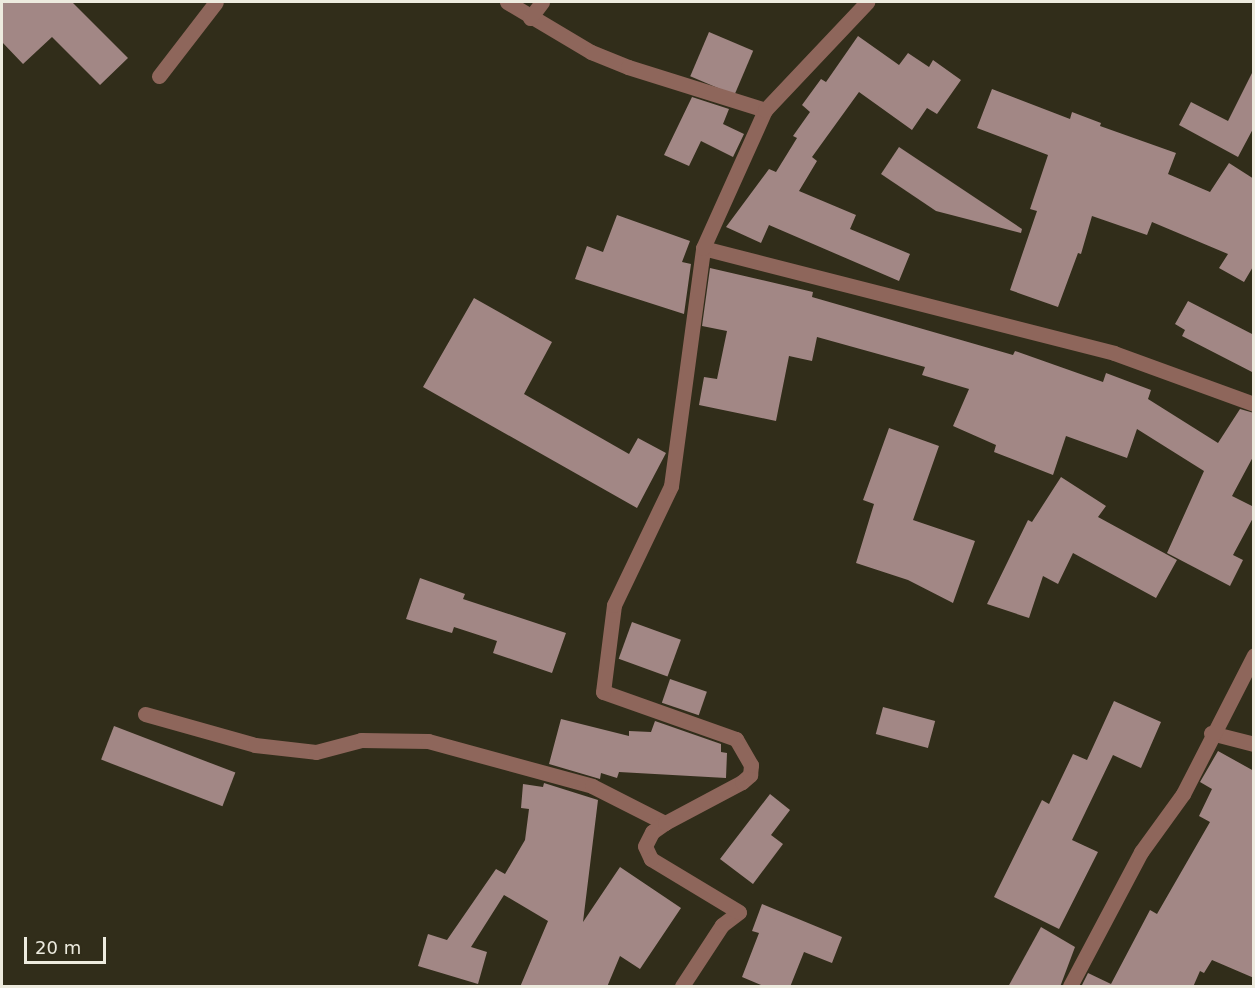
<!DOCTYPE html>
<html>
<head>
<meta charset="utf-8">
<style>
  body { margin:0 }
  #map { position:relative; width:1255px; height:988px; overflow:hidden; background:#312d1a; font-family:"DejaVu Sans",sans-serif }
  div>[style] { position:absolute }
  .building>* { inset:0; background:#a28785; transform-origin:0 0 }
  .minor>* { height:15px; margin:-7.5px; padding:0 7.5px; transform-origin:7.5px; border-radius:7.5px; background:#8e665b }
  .tertiary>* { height:15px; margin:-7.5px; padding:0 7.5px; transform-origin:7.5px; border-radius:7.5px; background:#8e665b }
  span { translate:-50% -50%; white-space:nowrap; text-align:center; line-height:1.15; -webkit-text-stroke:6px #312d1a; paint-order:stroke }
  .frame { position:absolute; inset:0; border:3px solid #edebdf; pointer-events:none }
  .scale { position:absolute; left:24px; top:937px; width:82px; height:27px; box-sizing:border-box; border:3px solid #edebdf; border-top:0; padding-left:8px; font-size:18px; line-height:21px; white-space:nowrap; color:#edebdf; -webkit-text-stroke:4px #312d1a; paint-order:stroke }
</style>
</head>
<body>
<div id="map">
  <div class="building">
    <i style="clip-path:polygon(2px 2px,72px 2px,128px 58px,100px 85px,52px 37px,23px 64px,2px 42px)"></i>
    <i style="left:709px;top:32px;width:48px;height:48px;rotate:23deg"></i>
    <i style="clip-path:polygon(858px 36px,899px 65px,908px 53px,929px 67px,933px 60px,961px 80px,937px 114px,927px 108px,912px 130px,859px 92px,812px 157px,817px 161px,799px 191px,856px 215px,850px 229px,910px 254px,899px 281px,769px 225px,761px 243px,726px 227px,769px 169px,776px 172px,797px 138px,793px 136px,810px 112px,802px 105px,821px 79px,826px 82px)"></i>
    <i style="clip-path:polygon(1254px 69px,1254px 127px,1238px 157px,1179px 125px,1191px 102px,1228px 121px)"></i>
    <i style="clip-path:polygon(992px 89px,1070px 119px,1072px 112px,1101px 123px,1100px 126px,1176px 153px,1168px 174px,1210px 192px,1229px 163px,1254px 179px,1254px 265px,1244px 282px,1219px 268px,1228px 254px,1152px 222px,1147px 235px,1092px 216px,1081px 254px,1078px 253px,1058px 307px,1010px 290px,1037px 211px,1030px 209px,1048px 155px,977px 128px)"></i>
    <i style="clip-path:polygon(692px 97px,729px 109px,723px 124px,744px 134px,733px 157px,701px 141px,689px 166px,664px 155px)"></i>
    <i style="clip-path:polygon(899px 147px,1022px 229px,1021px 233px,936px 211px,881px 174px)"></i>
    <i style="clip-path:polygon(617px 215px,690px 241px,682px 262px,691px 264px,684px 314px,575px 279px,587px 246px,603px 252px)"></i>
    <i style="clip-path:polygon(710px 268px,813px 292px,812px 297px,1013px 355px,1015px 351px,1103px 382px,1106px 373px,1151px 390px,1148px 399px,1218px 443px,1240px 409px,1254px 413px,1254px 455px,1232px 496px,1254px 507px,1254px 516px,1233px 555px,1243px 560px,1230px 586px,1167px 553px,1204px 471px,1137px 429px,1127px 458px,1066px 436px,1053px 475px,994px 452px,996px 445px,953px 426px,969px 389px,922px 375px,925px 367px,817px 337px,812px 361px,789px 356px,776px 421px,699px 405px,704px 377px,717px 379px,727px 331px,702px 326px)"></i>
    <i style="clip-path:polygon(474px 298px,552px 342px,524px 394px,629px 454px,638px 438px,666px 453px,637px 508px,423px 387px)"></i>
    <i style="clip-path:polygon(1188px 301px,1254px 335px,1254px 373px,1182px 336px,1185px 330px,1175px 324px)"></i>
    <i style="clip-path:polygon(889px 428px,939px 446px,913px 520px,975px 541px,953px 603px,908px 580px,856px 563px,874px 504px,863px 500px)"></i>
    <i style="clip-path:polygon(1061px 477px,1106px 506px,1098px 517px,1177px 560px,1156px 598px,1073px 553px,1058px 584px,1043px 576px,1029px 618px,987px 604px,1028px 520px,1032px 522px)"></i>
    <i style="clip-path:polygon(420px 578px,465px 594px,463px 599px,566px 633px,552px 673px,493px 653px,497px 641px,454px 627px,452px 633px,406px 619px)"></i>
    <i style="left:632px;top:622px;width:52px;height:39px;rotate:20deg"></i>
    <i style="left:670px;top:679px;width:39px;height:25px;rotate:19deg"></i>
    <i style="clip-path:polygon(1114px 701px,1161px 722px,1141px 768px,1113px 755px,1072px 840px,1098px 852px,1059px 929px,994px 897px,1042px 800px,1049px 804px,1073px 754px,1087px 760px)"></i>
    <i style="left:883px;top:707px;width:54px;height:28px;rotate:15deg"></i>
    <i style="clip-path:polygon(561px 719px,629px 736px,629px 731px,651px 732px,655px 721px,721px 744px,721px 752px,727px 753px,726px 778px,619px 772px,617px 778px,601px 773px,600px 779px,549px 764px)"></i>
    <i style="left:114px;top:726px;width:130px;height:36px;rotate:21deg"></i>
    <i style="clip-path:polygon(1218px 751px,1254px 771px,1254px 978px,1212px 960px,1204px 973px,1200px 971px,1193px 987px,1081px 987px,1088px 973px,1111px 984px,1150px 910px,1157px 914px,1210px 822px,1199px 816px,1212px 789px,1200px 782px)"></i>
    <i style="clip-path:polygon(544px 783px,598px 800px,583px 922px,620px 867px,681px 908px,640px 969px,620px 956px,607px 987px,520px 987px,548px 921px,504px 895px,471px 947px,487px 952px,478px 984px,418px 966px,428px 934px,447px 940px,496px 869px,505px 874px,525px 840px,529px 809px,521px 808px,523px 784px,543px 787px)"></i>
    <i style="clip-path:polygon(770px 794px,790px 810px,771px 835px,783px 844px,753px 884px,720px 859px)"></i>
    <i style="clip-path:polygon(762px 904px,842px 937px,832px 963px,804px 952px,790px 987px,766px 987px,742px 977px,759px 933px,752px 931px)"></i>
    <i style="clip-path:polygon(1041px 927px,1075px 947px,1060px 987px,1008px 987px)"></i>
  </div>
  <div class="minor">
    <i style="left:507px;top:2px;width:98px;rotate:30.8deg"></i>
    <i style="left:591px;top:52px;width:40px;rotate:22deg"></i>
    <i style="left:628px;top:67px;width:144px;rotate:17.4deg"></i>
    <i style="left:530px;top:18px;width:20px;rotate:-53deg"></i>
    <i style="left:159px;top:76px;width:93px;rotate:-52.4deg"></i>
    <i style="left:703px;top:248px;width:424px;rotate:14.3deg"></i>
    <i style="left:1114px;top:353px;width:149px;rotate:20deg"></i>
    <i style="left:145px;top:714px;width:114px;rotate:15.7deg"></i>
    <i style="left:255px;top:745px;width:61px;rotate:6.5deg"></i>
    <i style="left:316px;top:752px;width:47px;rotate:-14.9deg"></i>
    <i style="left:361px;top:740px;width:67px;rotate:0.9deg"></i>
    <i style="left:428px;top:741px;width:170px;rotate:15.3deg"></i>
    <i style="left:592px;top:786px;width:82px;rotate:26.9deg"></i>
    <i style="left:1211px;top:733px;width:44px;rotate:14.3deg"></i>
    <i style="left:682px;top:986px;width:73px;rotate:-56.7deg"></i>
    <i style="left:722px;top:925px;width:21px;rotate:-37deg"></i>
    <i style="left:739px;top:912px;width:103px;rotate:-148.9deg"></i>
    <i style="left:651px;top:859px;width:14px;rotate:-115deg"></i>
    <i style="left:645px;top:846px;width:16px;rotate:-63deg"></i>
    <i style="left:652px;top:832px;width:16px;rotate:-35deg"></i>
    <i style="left:665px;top:823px;width:87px;rotate:-28deg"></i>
    <i style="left:742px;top:782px;width:11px;rotate:-41deg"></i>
    <i style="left:750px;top:775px;width:10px;rotate:-84deg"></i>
    <i style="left:751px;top:765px;width:30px;rotate:-120deg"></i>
    <i style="left:736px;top:739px;width:141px;rotate:-160.5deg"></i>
    <i style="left:603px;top:692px;width:88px;rotate:-82.8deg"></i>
    <i style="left:614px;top:605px;width:132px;rotate:-64.4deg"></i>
    <i style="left:671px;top:486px;width:240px;rotate:-82.3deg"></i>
    <i style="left:703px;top:248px;width:151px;rotate:-65.8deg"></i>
    <i style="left:765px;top:110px;width:149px;rotate:-46.6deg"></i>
  </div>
  <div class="tertiary">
    <i style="left:1070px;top:986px;width:152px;rotate:-62.1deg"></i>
    <i style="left:1141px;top:852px;width:72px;rotate:-54.1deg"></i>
    <i style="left:1183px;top:794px;width:156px;rotate:-62.9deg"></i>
  </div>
  <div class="frame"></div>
  <div class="scale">20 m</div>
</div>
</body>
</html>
